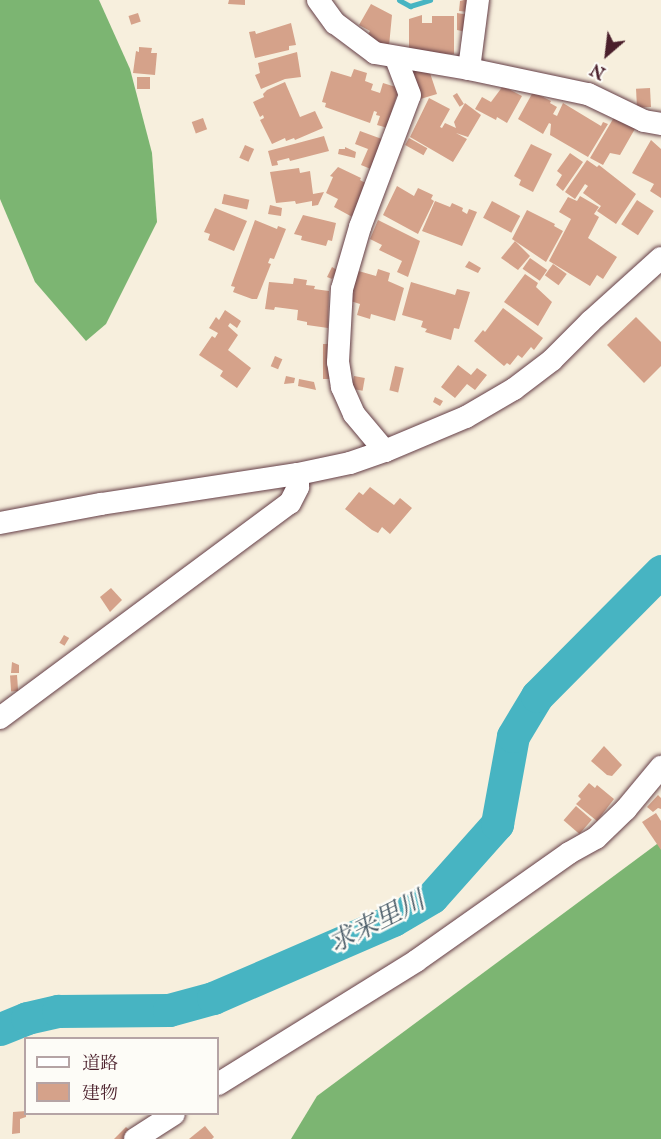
<!DOCTYPE html>
<html>
<head>
<meta charset="utf-8">
<style>
  body { margin:0 }
  #map { position:relative; width:661px; height:1139px; overflow:hidden; background:#f7efdd; font-family:"IM FELL English","Noto Serif JP",serif }
  div>[style] { position:absolute }
  .forest>* { inset:0; background:#7cb572 }
  .stream>* { height:5px; margin:-2.5px; padding:0 2.5px; transform-origin:2.5px; border-radius:2.5px; background:#47b4c2 }
  .river>* { height:33px; margin:-16.5px; padding:0 16.5px; transform-origin:16.5px; border-radius:16.5px; background:#47b4c2 }
  .building>* { inset:0; background:#d5a28a; transform-origin:0 0 }
  .roads { filter:drop-shadow(0 0 2px #643e46) drop-shadow(0 0 2px #643e46) }
  .minor>* { height:22px; margin:-11px; padding:0 11px; transform-origin:11px; border-radius:11px; background:#fff }
  span { translate:-50% -50%; white-space:nowrap; text-align:center; line-height:1.15; -webkit-text-stroke:5px #fdfcf7; paint-order:stroke }
  .water-label { font-size:26px; color:#495b67; font-style:italic }
  .legend { position:absolute; left:24px; top:1037px; width:195px; height:78px; box-sizing:border-box; background:#fdfcf7; border:2px solid #b5a4a5; margin:0; padding:8px 10px; list-style:none; font-size:18px; color:#4a1f2b }
  .legend li { display:flex; align-items:center; gap:12px; height:30px }
  .legend b { width:30px; border:2px solid #b5a4a5 }
  .north { position:absolute; left:577px; top:24px; width:60px; height:60px; -webkit-text-stroke:4px #fdfcf7; paint-order:stroke; rotate:208deg; font-size:16px; font-weight:700; line-height:24px; text-align:center; color:#4a1f2b }
  .north::after { content:''; display:block; margin:auto; width:21px; height:27px; background:#4a1f2b; clip-path:polygon(50% 0,100% 100%,50% 72%,0 100%) }
</style>
</head>
<body>
<div id="map">
  <div class="forest">
    <i style="clip-path:polygon(0 0,99px 0,130px 69px,152px 153px,157px 222px,106px 324px,86px 341px,35px 282px,0 199px)"></i>
    <i style="clip-path:polygon(661px 841px,661px 1139px,291px 1139px,317px 1096px)"></i>
  </div>
  <div class="stream">
    <i style="left:399px;top:0;width:13px;rotate:29deg"></i>
    <i style="left:410px;top:6px;width:21px;rotate:-17deg"></i>
  </div>
  <div class="river">
    <i style="left:0;top:1029px;width:29px;rotate:-22deg"></i>
    <i style="left:27px;top:1018px;width:32px;rotate:-13deg"></i>
    <i style="left:58px;top:1011px;width:111px;rotate:-0.5deg"></i>
    <i style="left:169px;top:1010px;width:46px;rotate:-15.3deg"></i>
    <i style="left:213px;top:998px;width:196px;rotate:-23.4deg"></i>
    <i style="left:393px;top:920px;width:45px;rotate:-30.5deg"></i>
    <i style="left:432px;top:897px;width:98px;rotate:-48.3deg"></i>
    <i style="left:497px;top:824px;width:89px;rotate:-79.7deg"></i>
    <i style="left:513px;top:736px;width:47px;rotate:-59deg"></i>
    <i style="left:537px;top:696px;width:176px;rotate:-45.2deg"></i>
  </div>
  <div class="building">
    <i style="clip-path:polygon(229px 0,245px 0,245px 5px,228px 4px)"></i>
    <i style="clip-path:polygon(464px 0,470px 0,469px 12px,459px 11px,460px 1px)"></i>
    <i style="clip-path:polygon(371px 4px,392px 15px,389px 46px,363px 43px,370px 31px,359px 25px)"></i>
    <i style="left:138px;top:13px;width:9px;height:10px;rotate:72deg"></i>
    <i style="clip-path:polygon(457px 13px,469px 15px,466px 32px,457px 30px)"></i>
    <i style="clip-path:polygon(422px 15px,422px 23px,432px 23px,432px 16px,454px 16px,454px 54px,409px 53px,409px 19px)"></i>
    <i style="clip-path:polygon(291px 23px,296px 45px,289px 46px,289px 50px,255px 58px,249px 32px,255px 31px,256px 34px)"></i>
    <i style="clip-path:polygon(139px 47px,152px 48px,151px 53px,157px 53px,155px 75px,133px 73px,136px 51px,139px 52px)"></i>
    <i style="clip-path:polygon(297px 52px,301px 77px,285px 79px,261px 89px,255px 75px,260px 73px,258px 63px)"></i>
    <i style="clip-path:polygon(354px 69px,367px 73px,365px 81px,373px 84px,371px 90px,380px 93px,383px 83px,399px 88px,391px 114px,399px 116px,395px 130px,377px 125px,380px 116px,376px 115px,377px 112px,374px 111px,370px 123px,325px 107px,326px 103px,322px 102px,331px 71px,351px 77px)"></i>
    <i style="clip-path:polygon(429px 70px,437px 94px,417px 100px,408px 71px)"></i>
    <i style="left:137px;top:77px;width:13px;height:12px"></i>
    <i style="clip-path:polygon(285px 82px,300px 117px,315px 111px,323px 128px,295px 140px,294px 138px,286px 141px,285px 138px,272px 144px,260px 120px,264px 118px,263px 115px,260px 117px,253px 102px,264px 97px,263px 94px,267px 90px)"></i>
    <i style="clip-path:polygon(503px 86px,522px 96px,507px 123px,497px 117px,496px 120px,475px 109px,482px 97px,491px 102px)"></i>
    <i style="left:650px;top:88px;width:19px;height:14px;rotate:87deg"></i>
    <i style="clip-path:polygon(533px 92px,551px 101px,550px 103px,557px 107px,553px 114px,557px 116px,563px 103px,601px 126px,603px 122px,608px 124px,588px 157px,550px 135px,551px 124px,549px 123px,543px 134px,518px 119px)"></i>
    <i style="left:457px;top:93px;width:13px;height:5px;rotate:58deg"></i>
    <i style="clip-path:polygon(429px 98px,450px 109px,440px 127px,442px 128px,445px 123px,456px 128px,454px 122px,465px 103px,481px 115px,468px 137px,456px 133px,467px 139px,453px 162px,410px 137px)"></i>
    <i style="clip-path:polygon(616px 114px,636px 127px,620px 155px,610px 153px,603px 165px,590px 158px)"></i>
    <i style="left:203px;top:118px;width:12px;height:12px;rotate:70deg"></i>
    <i style="clip-path:polygon(360px 131px,390px 142px,378px 172px,361px 165px,368px 149px,355px 144px)"></i>
    <i style="clip-path:polygon(324px 136px,329px 151px,290px 161px,289px 158px,277px 161px,278px 165px,272px 166px,268px 151px)"></i>
    <i style="left:409px;top:138px;width:21px;height:8px;rotate:29deg"></i>
    <i style="clip-path:polygon(651px 140px,661px 149px,661px 198px,650px 191px,654px 184px,632px 173px)"></i>
    <i style="clip-path:polygon(531px 144px,552px 154px,533px 192px,519px 185px,521px 180px,514px 176px)"></i>
    <i style="left:245px;top:145px;width:10px;height:14px;rotate:24deg"></i>
    <i style="clip-path:polygon(345px 147px,356px 152px,355px 158px,338px 154px,339px 149px,345px 149px)"></i>
    <i style="clip-path:polygon(570px 153px,583px 162px,563px 191px,556px 185px,562px 175px,557px 171px)"></i>
    <i style="clip-path:polygon(587px 160px,597px 167px,599px 165px,636px 194px,616px 224px,597px 211px,601px 206px,583px 193px,588px 186px,585px 184px,575px 199px,565px 192px)"></i>
    <i style="clip-path:polygon(338px 167px,361px 178px,360px 180px,369px 185px,356px 219px,334px 207px,338px 199px,326px 193px,333px 177px,330px 176px)"></i>
    <i style="clip-path:polygon(299px 168px,300px 173px,310px 171px,313px 194px,324px 192px,318px 205px,312px 206px,312px 201px,296px 204px,295px 201px,276px 203px,270px 172px)"></i>
    <i style="clip-path:polygon(397px 186px,414px 196px,418px 188px,433px 195px,431px 199px,434px 201px,418px 234px,383px 215px)"></i>
    <i style="left:224px;top:194px;width:26px;height:10px;rotate:13deg"></i>
    <i style="clip-path:polygon(580px 196px,599px 207px,594px 214px,599px 217px,588px 238px,617px 257px,603px 279px,597px 275px,590px 286px,549px 261px,571px 219px,559px 212px,568px 197px,577px 201px)"></i>
    <i style="left:637px;top:200px;width:20px;height:29px;rotate:33deg"></i>
    <i style="clip-path:polygon(435px 201px,450px 207px,452px 203px,463px 208px,462px 211px,467px 214px,469px 209px,477px 212px,462px 246px,422px 231px)"></i>
    <i style="left:492px;top:201px;width:32px;height:19px;rotate:28deg"></i>
    <i style="clip-path:polygon(270px 205px,282px 208px,281px 216px,268px 214px)"></i>
    <i style="clip-path:polygon(215px 208px,247px 221px,234px 251px,208px 240px,210px 234px,204px 232px)"></i>
    <i style="clip-path:polygon(527px 210px,555px 224px,554px 226px,563px 231px,546px 262px,512px 239px)"></i>
    <i style="clip-path:polygon(303px 215px,336px 223px,332px 241px,328px 240px,326px 246px,301px 240px,302px 236px,294px 234px)"></i>
    <i style="clip-path:polygon(255px 220px,277px 229px,278px 226px,286px 229px,274px 259px,270px 258px,268px 263px,271px 264px,257px 299px,252px 299px,233px 292px,235px 287px,231px 286px)"></i>
    <i style="clip-path:polygon(378px 220px,420px 241px,408px 277px,397px 272px,402px 261px,379px 250px,382px 245px,370px 239px)"></i>
    <i style="clip-path:polygon(515px 241px,530px 256px,518px 270px,501px 258px)"></i>
    <i style="left:530px;top:258px;width:21px;height:13px;rotate:35deg"></i>
    <i style="clip-path:polygon(469px 261px,481px 268px,478px 273px,465px 267px)"></i>
    <i style="left:553px;top:264px;width:17px;height:14px;rotate:36deg"></i>
    <i style="clip-path:polygon(332px 267px,337px 270px,332px 279px,327px 277px)"></i>
    <i style="clip-path:polygon(378px 269px,390px 273px,388px 281px,404px 288px,395px 321px,371px 314px,370px 319px,357px 315px,360px 304px,344px 299px,355px 270px,376px 276px)"></i>
    <i style="clip-path:polygon(525px 274px,538px 283px,536px 287px,552px 302px,538px 326px,504px 302px)"></i>
    <i style="clip-path:polygon(294px 278px,307px 280px,306px 285px,315px 286px,314px 289px,329px 291px,328px 328px,307px 325px,307px 322px,297px 320px,298px 310px,275px 307px,274px 310px,265px 309px,269px 282px,293px 284px)"></i>
    <i style="clip-path:polygon(411px 282px,455px 295px,457px 289px,470px 292px,459px 329px,454px 328px,451px 340px,425px 332px,427px 329px,421px 327px,423px 321px,402px 315px)"></i>
    <i style="clip-path:polygon(503px 308px,543px 338px,534px 350px,531px 347px,522px 358px,518px 355px,510px 365px,507px 363px,504px 366px,474px 341px,483px 330px,485px 332px)"></i>
    <i style="clip-path:polygon(225px 310px,241px 321px,237px 328px,230px 323px,228px 326px,238px 335px,228px 350px,251px 368px,237px 388px,220px 376px,223px 371px,199px 355px,212px 336px,215px 338px,218px 333px,209px 328px,216px 317px,219px 320px)"></i>
    <i style="clip-path:polygon(636px 317px,661px 342px,661px 366px,644px 383px,607px 345px)"></i>
    <i style="left:323px;top:344px;width:9px;height:35px"></i>
    <i style="left:275px;top:356px;width:8px;height:11px;rotate:23deg"></i>
    <i style="clip-path:polygon(458px 365px,471px 375px,477px 368px,487px 375px,475px 390px,467px 384px,455px 398px,441px 387px)"></i>
    <i style="left:395px;top:366px;width:9px;height:25px;rotate:13deg"></i>
    <i style="clip-path:polygon(286px 376px,295px 378px,294px 383px,284px 384px)"></i>
    <i style="left:354px;top:376px;width:11px;height:13px;rotate:10deg"></i>
    <i style="clip-path:polygon(299px 379px,314px 382px,316px 390px,298px 386px)"></i>
    <i style="clip-path:polygon(435px 397px,443px 401px,440px 406px,433px 402px)"></i>
    <i style="clip-path:polygon(370px 487px,394px 505px,400px 498px,412px 508px,390px 534px,382px 527px,378px 533px,372px 530px,345px 509px,359px 492px,363px 495px)"></i>
    <i style="clip-path:polygon(111px 588px,122px 600px,110px 612px,100px 597px)"></i>
    <i style="left:64px;top:635px;width:6px;height:9px;rotate:31deg"></i>
    <i style="clip-path:polygon(12px 662px,19px 665px,19px 673px,11px 673px)"></i>
    <i style="left:17px;top:675px;width:16px;height:7px;rotate:86deg"></i>
    <i style="clip-path:polygon(604px 746px,622px 765px,612px 776px,607px 775px,591px 761px)"></i>
    <i style="clip-path:polygon(589px 783px,595px 788px,597px 785px,614px 799px,597px 821px,576px 804px,581px 799px,578px 796px)"></i>
    <i style="clip-path:polygon(658px 795px,661px 798px,661px 809px,658px 808px,653px 812px,647px 807px)"></i>
    <i style="left:576px;top:806px;width:21px;height:19px;rotate:41deg"></i>
    <i style="clip-path:polygon(656px 813px,661px 821px,661px 850px,642px 822px)"></i>
    <i style="clip-path:polygon(26px 1111px,26px 1117px,20px 1119px,20px 1133px,12px 1134px,13px 1112px)"></i>
    <i style="clip-path:polygon(205px 1126px,214px 1137px,212px 1139px,189px 1139px)"></i>
    <i style="clip-path:polygon(126px 1127px,139px 1139px,114px 1139px)"></i>
  </div>
  <div class="roads">
    <div class="minor">
      <i style="left:318px;top:0;width:29px;rotate:54deg"></i>
      <i style="left:335px;top:23px;width:50px;rotate:36.9deg"></i>
      <i style="left:375px;top:53px;width:95px;rotate:9.7deg"></i>
      <i style="left:469px;top:69px;width:122px;rotate:11.9deg"></i>
      <i style="left:588px;top:94px;width:62px;rotate:25.7deg"></i>
      <i style="left:644px;top:121px;width:17px;rotate:10deg"></i>
      <i style="left:469px;top:69px;width:70px;rotate:-82.6deg"></i>
      <i style="left:385px;top:451px;width:48px;rotate:-130deg"></i>
      <i style="left:354px;top:414px;width:30px;rotate:-114deg"></i>
      <i style="left:342px;top:387px;width:25px;rotate:-99deg"></i>
      <i style="left:338px;top:362px;width:73px;rotate:-86.9deg"></i>
      <i style="left:342px;top:289px;width:65px;rotate:-73.8deg"></i>
      <i style="left:360px;top:227px;width:141px;rotate:-69.3deg"></i>
      <i style="left:410px;top:95px;width:40px;rotate:-111deg"></i>
      <i style="left:0;top:523px;width:103px;rotate:-10.7deg"></i>
      <i style="left:101px;top:504px;width:199px;rotate:-8.7deg"></i>
      <i style="left:298px;top:474px;width:53px;rotate:-11.9deg"></i>
      <i style="left:350px;top:463px;width:37px;rotate:-19deg"></i>
      <i style="left:385px;top:451px;width:88px;rotate:-22.8deg"></i>
      <i style="left:466px;top:417px;width:56px;rotate:-30.3deg"></i>
      <i style="left:514px;top:389px;width:48px;rotate:-37.3deg"></i>
      <i style="left:552px;top:360px;width:55px;rotate:-45deg"></i>
      <i style="left:591px;top:321px;width:94px;rotate:-42deg"></i>
      <i style="left:0;top:718px;width:361px;rotate:-36.6deg"></i>
      <i style="left:290px;top:503px;width:18px;rotate:-63deg"></i>
      <i style="left:298px;top:487px;width:13px;rotate:-90deg"></i>
      <i style="left:218px;top:1084px;width:233px;rotate:-31.8deg"></i>
      <i style="left:416px;top:961px;width:187px;rotate:-35.2deg"></i>
      <i style="left:569px;top:853px;width:31px;rotate:-29deg"></i>
      <i style="left:596px;top:838px;width:42px;rotate:-44deg"></i>
      <i style="left:626px;top:809px;width:55px;rotate:-50.2deg"></i>
      <i style="left:135px;top:1139px;width:46px;rotate:-32.7deg"></i>
    </div>
  </div>
  <div class="water-label">
    <span style="left:377px;top:923px;rotate:-27deg">求来里川</span>
  </div>
  <ul class="legend">
  <li><b style="height:8px;background:#fff"></b>道路</li>
  <li><b style="height:16px;background:#d5a28a"></b>建物</li>
  </ul>
  <div class="north">N</div>
</div>
</body>
</html>
